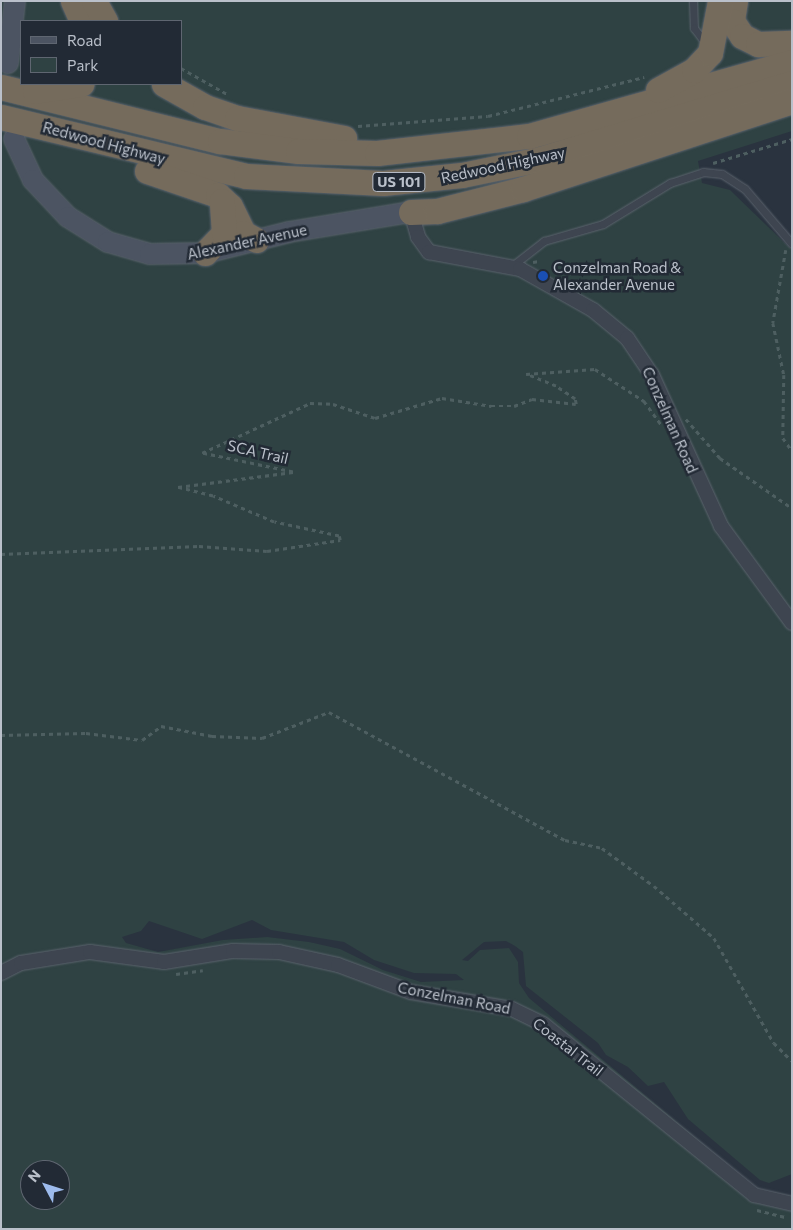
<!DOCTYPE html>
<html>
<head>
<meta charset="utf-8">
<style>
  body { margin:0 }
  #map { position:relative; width:793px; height:1230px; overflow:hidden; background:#2a333f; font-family:Commissioner,sans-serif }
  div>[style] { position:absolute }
  .green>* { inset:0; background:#2f4243 }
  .path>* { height:2.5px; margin-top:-1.25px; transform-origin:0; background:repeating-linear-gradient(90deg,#4e5f61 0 4px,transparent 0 8px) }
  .roads { filter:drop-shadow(0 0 1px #5b636d) drop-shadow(0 0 1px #5b636d) }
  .service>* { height:7px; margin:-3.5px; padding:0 3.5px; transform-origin:3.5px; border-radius:3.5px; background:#3e4550 }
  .minor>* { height:14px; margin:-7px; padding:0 7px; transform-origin:7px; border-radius:7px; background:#3e4550 }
  .secondary>* { height:20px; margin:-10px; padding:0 10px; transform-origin:10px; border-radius:10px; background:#4c5462 }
  .motorway>* { height:25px; margin:-12.5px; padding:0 12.5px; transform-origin:12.5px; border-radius:12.5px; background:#756b5c }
  .dots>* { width:14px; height:14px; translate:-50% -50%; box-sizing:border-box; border:2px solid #222a35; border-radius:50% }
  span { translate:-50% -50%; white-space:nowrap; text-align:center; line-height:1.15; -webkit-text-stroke:5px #222a35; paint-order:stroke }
  .shield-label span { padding:1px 4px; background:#222a35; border:1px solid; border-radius:4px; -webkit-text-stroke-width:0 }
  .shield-label { font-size:14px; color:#bac0ca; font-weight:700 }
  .street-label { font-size:15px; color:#bac0ca }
  .poi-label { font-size:15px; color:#bac0ca }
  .left { translate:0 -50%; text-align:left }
  .frame { position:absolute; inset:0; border:2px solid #bac0ca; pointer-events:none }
  .legend { position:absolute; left:20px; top:20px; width:162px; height:65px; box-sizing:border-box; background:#222a35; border:1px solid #5f6671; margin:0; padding:6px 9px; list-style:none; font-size:15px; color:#bac0ca }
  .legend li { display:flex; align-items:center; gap:10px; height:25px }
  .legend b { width:25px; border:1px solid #5f6671 }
  .north { position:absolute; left:20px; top:1160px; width:50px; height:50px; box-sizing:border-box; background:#222a35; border:1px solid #5f6671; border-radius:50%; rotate:310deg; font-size:14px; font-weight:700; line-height:20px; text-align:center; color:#bac0ca }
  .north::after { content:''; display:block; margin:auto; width:18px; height:22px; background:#9dbbed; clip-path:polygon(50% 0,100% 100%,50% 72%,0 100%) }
</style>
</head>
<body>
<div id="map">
  <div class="green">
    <i style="clip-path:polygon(evenodd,1px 1px,792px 1px,792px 131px,698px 161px,702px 183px,730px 190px,792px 250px,792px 1174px,769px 1183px,760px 1180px,688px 1119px,664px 1082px,648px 1086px,628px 1067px,606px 1055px,598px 1043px,526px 986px,523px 952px,515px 946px,506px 941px,484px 942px,462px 960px,468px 961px,480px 950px,509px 948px,518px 962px,519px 983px,529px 998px,752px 1185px,764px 1192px,792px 1196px,792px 1229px,1px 1229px,1px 1px,21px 21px,181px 21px,181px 84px,21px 84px,21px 21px,1px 1px,252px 920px,271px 930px,344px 942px,374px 960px,414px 973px,456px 974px,464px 980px,421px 982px,383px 970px,340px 949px,309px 942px,267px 937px,223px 940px,158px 952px,126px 943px,122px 937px,141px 931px,149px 921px,202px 939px,252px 920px,1px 1px,30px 1170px,60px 1170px,60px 1200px,30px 1200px,30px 1170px)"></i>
  </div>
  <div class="path">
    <i style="left:181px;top:68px;width:53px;rotate:29.5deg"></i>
    <i style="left:358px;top:126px;width:130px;rotate:-4.4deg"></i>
    <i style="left:488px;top:116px;width:161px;rotate:-14deg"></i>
    <i style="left:713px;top:163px;width:83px;rotate:-16.9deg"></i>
    <i style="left:786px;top:250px;width:74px;rotate:100.1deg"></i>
    <i style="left:773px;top:323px;width:53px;rotate:78.1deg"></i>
    <i style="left:784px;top:375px;width:63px;rotate:90.9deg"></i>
    <i style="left:783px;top:438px;width:16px;rotate:55deg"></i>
    <i style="left:533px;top:262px;width:6px;rotate:-9deg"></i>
    <i style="left:686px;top:419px;width:52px;rotate:48.9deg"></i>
    <i style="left:720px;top:458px;width:88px;rotate:34.8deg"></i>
    <i style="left:1px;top:554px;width:198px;rotate:-2.3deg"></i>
    <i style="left:199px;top:546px;width:68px;rotate:4.2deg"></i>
    <i style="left:267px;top:551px;width:74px;rotate:-8.6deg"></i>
    <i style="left:340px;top:540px;width:4px;rotate:-104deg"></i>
    <i style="left:339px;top:536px;width:66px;rotate:-167.8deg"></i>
    <i style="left:274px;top:522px;width:66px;rotate:-156.9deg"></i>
    <i style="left:213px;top:496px;width:36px;rotate:-166deg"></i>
    <i style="left:178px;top:487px;width:116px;rotate:-7.4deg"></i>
    <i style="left:293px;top:472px;width:93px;rotate:-168.2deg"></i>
    <i style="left:202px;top:453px;width:119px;rotate:-24.8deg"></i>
    <i style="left:310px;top:403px;width:23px;rotate:2deg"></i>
    <i style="left:333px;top:404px;width:44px;rotate:18.4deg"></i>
    <i style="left:375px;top:418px;width:70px;rotate:-16.6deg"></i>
    <i style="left:442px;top:398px;width:50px;rotate:9.3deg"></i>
    <i style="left:491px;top:406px;width:23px"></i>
    <i style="left:514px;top:406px;width:19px;rotate:-21deg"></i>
    <i style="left:532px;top:399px;width:44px;rotate:6.5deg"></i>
    <i style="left:576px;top:404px;width:5px;rotate:-101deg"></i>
    <i style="left:575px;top:399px;width:23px;rotate:-146deg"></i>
    <i style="left:556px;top:386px;width:32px;rotate:-158deg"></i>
    <i style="left:526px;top:374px;width:69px;rotate:-4.1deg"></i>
    <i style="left:595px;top:369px;width:59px;rotate:33.1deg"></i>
    <i style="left:644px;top:401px;width:31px;rotate:54deg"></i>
    <i style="left:1px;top:735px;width:85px;rotate:-1.3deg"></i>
    <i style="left:86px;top:733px;width:56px;rotate:7.1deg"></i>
    <i style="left:142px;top:740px;width:24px;rotate:-36deg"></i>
    <i style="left:161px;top:726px;width:52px;rotate:11.1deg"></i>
    <i style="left:212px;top:736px;width:50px;rotate:2.3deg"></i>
    <i style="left:262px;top:738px;width:72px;rotate:-21.2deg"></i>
    <i style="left:329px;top:712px;width:268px;rotate:28.5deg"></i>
    <i style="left:565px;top:840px;width:38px;rotate:12deg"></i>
    <i style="left:602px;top:848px;width:64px;rotate:36.2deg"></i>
    <i style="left:654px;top:886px;width:79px;rotate:40.9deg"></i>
    <i style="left:714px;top:938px;width:121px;rotate:60.3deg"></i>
    <i style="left:774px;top:1043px;width:25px;rotate:45deg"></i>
    <i style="left:176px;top:974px;width:27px;rotate:-8deg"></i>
    <i style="left:757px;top:1210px;width:29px;rotate:14deg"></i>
  </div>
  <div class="roads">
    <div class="service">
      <i style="left:693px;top:1px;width:27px;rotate:88deg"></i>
      <i style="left:694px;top:28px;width:20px;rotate:53deg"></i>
      <i style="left:512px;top:266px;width:41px;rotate:-38deg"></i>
      <i style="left:544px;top:241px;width:61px;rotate:-16.1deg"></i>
      <i style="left:603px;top:224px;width:79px;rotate:-31.5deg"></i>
      <i style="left:670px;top:183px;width:35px;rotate:-18deg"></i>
      <i style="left:703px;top:172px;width:19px;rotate:6deg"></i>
      <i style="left:722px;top:174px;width:27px;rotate:33deg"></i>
      <i style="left:745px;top:189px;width:72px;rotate:49.5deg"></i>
    </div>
    <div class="minor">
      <i style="left:411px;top:212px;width:26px;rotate:74deg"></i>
      <i style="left:418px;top:237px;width:19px;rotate:54deg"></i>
      <i style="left:429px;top:252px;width:93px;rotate:10.6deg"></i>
      <i style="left:520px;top:269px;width:84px;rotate:29.3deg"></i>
      <i style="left:593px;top:310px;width:44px;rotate:39.5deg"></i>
      <i style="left:627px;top:338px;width:45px;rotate:56deg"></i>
      <i style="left:652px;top:375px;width:166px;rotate:65.4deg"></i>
      <i style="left:721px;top:526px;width:120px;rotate:53.8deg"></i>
      <i style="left:1px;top:973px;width:22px;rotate:-27deg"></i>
      <i style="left:21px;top:963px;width:70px;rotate:-9.1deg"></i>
      <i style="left:90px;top:952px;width:75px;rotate:7.7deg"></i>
      <i style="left:164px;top:962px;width:70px;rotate:-9.1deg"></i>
      <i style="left:233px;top:951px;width:46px;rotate:1.2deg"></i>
      <i style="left:279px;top:952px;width:60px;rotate:12.4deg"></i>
      <i style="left:338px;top:965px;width:78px;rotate:20.3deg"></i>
      <i style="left:411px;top:992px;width:102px;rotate:9.6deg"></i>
      <i style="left:512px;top:1009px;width:34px;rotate:26deg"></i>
      <i style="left:543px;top:1024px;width:272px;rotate:39deg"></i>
      <i style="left:754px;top:1195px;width:39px;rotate:13deg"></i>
    </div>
    <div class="secondary">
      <i style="left:8px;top:63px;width:62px;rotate:-83.6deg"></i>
      <i style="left:14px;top:139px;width:45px;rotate:65.1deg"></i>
      <i style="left:33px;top:180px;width:51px;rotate:46.6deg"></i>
      <i style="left:68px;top:217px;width:47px;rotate:32deg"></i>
      <i style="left:108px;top:242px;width:44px;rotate:15.9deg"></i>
      <i style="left:150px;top:254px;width:55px;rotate:-1deg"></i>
      <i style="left:205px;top:253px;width:87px;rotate:-14deg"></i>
      <i style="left:289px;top:232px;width:124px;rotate:-9.3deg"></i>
    </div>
    <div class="motorway">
      <i style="left:73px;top:1px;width:22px;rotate:66deg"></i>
      <i style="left:94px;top:1px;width:23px;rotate:61deg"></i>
      <i style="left:735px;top:1px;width:20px;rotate:99deg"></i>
      <i style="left:732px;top:21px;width:18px;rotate:56deg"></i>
      <i style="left:742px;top:36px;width:18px;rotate:27deg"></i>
      <i style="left:758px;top:44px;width:34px;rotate:-2deg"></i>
      <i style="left:164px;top:84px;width:47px;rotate:29.3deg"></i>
      <i style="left:205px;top:107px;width:34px;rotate:19deg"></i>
      <i style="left:237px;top:118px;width:109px;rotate:10.6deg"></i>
      <i style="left:1px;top:87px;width:226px;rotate:13.9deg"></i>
      <i style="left:220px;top:141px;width:79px;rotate:7.3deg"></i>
      <i style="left:298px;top:151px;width:79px;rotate:1.5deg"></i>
      <i style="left:377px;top:153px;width:153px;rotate:-6.4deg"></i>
      <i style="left:529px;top:136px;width:273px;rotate:-15.7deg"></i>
      <i style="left:658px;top:90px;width:41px;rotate:-29.1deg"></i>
      <i style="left:694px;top:70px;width:23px;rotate:-47deg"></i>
      <i style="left:710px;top:53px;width:53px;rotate:-79.1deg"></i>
      <i style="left:35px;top:91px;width:47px;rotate:-8.7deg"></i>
      <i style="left:1px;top:117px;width:252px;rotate:13.5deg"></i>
      <i style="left:246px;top:176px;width:137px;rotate:2.9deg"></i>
      <i style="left:383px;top:183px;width:79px;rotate:-5.8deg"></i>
      <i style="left:462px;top:175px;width:80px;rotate:-11.6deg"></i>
      <i style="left:540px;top:159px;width:263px;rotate:-16.8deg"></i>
      <i style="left:147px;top:171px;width:75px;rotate:18.7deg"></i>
      <i style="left:218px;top:195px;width:16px;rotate:43deg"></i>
      <i style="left:230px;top:206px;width:30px;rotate:64deg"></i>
      <i style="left:243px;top:233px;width:15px;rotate:28deg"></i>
      <i style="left:411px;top:212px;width:26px;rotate:-2deg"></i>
      <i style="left:437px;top:211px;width:89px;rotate:-14.3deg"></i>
      <i style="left:523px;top:189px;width:283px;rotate:-18.1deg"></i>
      <i style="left:205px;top:253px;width:28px;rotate:-46deg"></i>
      <i style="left:224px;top:233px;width:32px;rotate:-94deg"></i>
    </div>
  </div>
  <div class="dots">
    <i style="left:543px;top:276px;background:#1a4fb4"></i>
  </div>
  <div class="shield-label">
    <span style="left:399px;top:182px">US 101</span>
  </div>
  <div class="street-label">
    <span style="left:104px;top:143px;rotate:15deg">Redwood Highway</span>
    <span style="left:503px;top:165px;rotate:-12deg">Redwood Highway</span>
    <span style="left:247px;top:242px;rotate:-12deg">Alexander Avenue</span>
    <span style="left:670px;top:420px;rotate:66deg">Conzelman Road</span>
    <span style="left:258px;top:452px;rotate:13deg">SCA Trail</span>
    <span style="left:454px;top:998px;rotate:11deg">Conzelman Road</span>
    <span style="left:568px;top:1047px;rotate:38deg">Coastal Trail</span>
  </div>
  <div class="poi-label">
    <span class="left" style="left:553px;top:276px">Conzelman Road &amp;<br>Alexander Avenue</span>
  </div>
  <div class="frame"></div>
  <ul class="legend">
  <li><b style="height:6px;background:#4c5462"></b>Road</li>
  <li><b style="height:14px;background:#2f4243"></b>Park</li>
  </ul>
  <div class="north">N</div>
</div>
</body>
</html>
